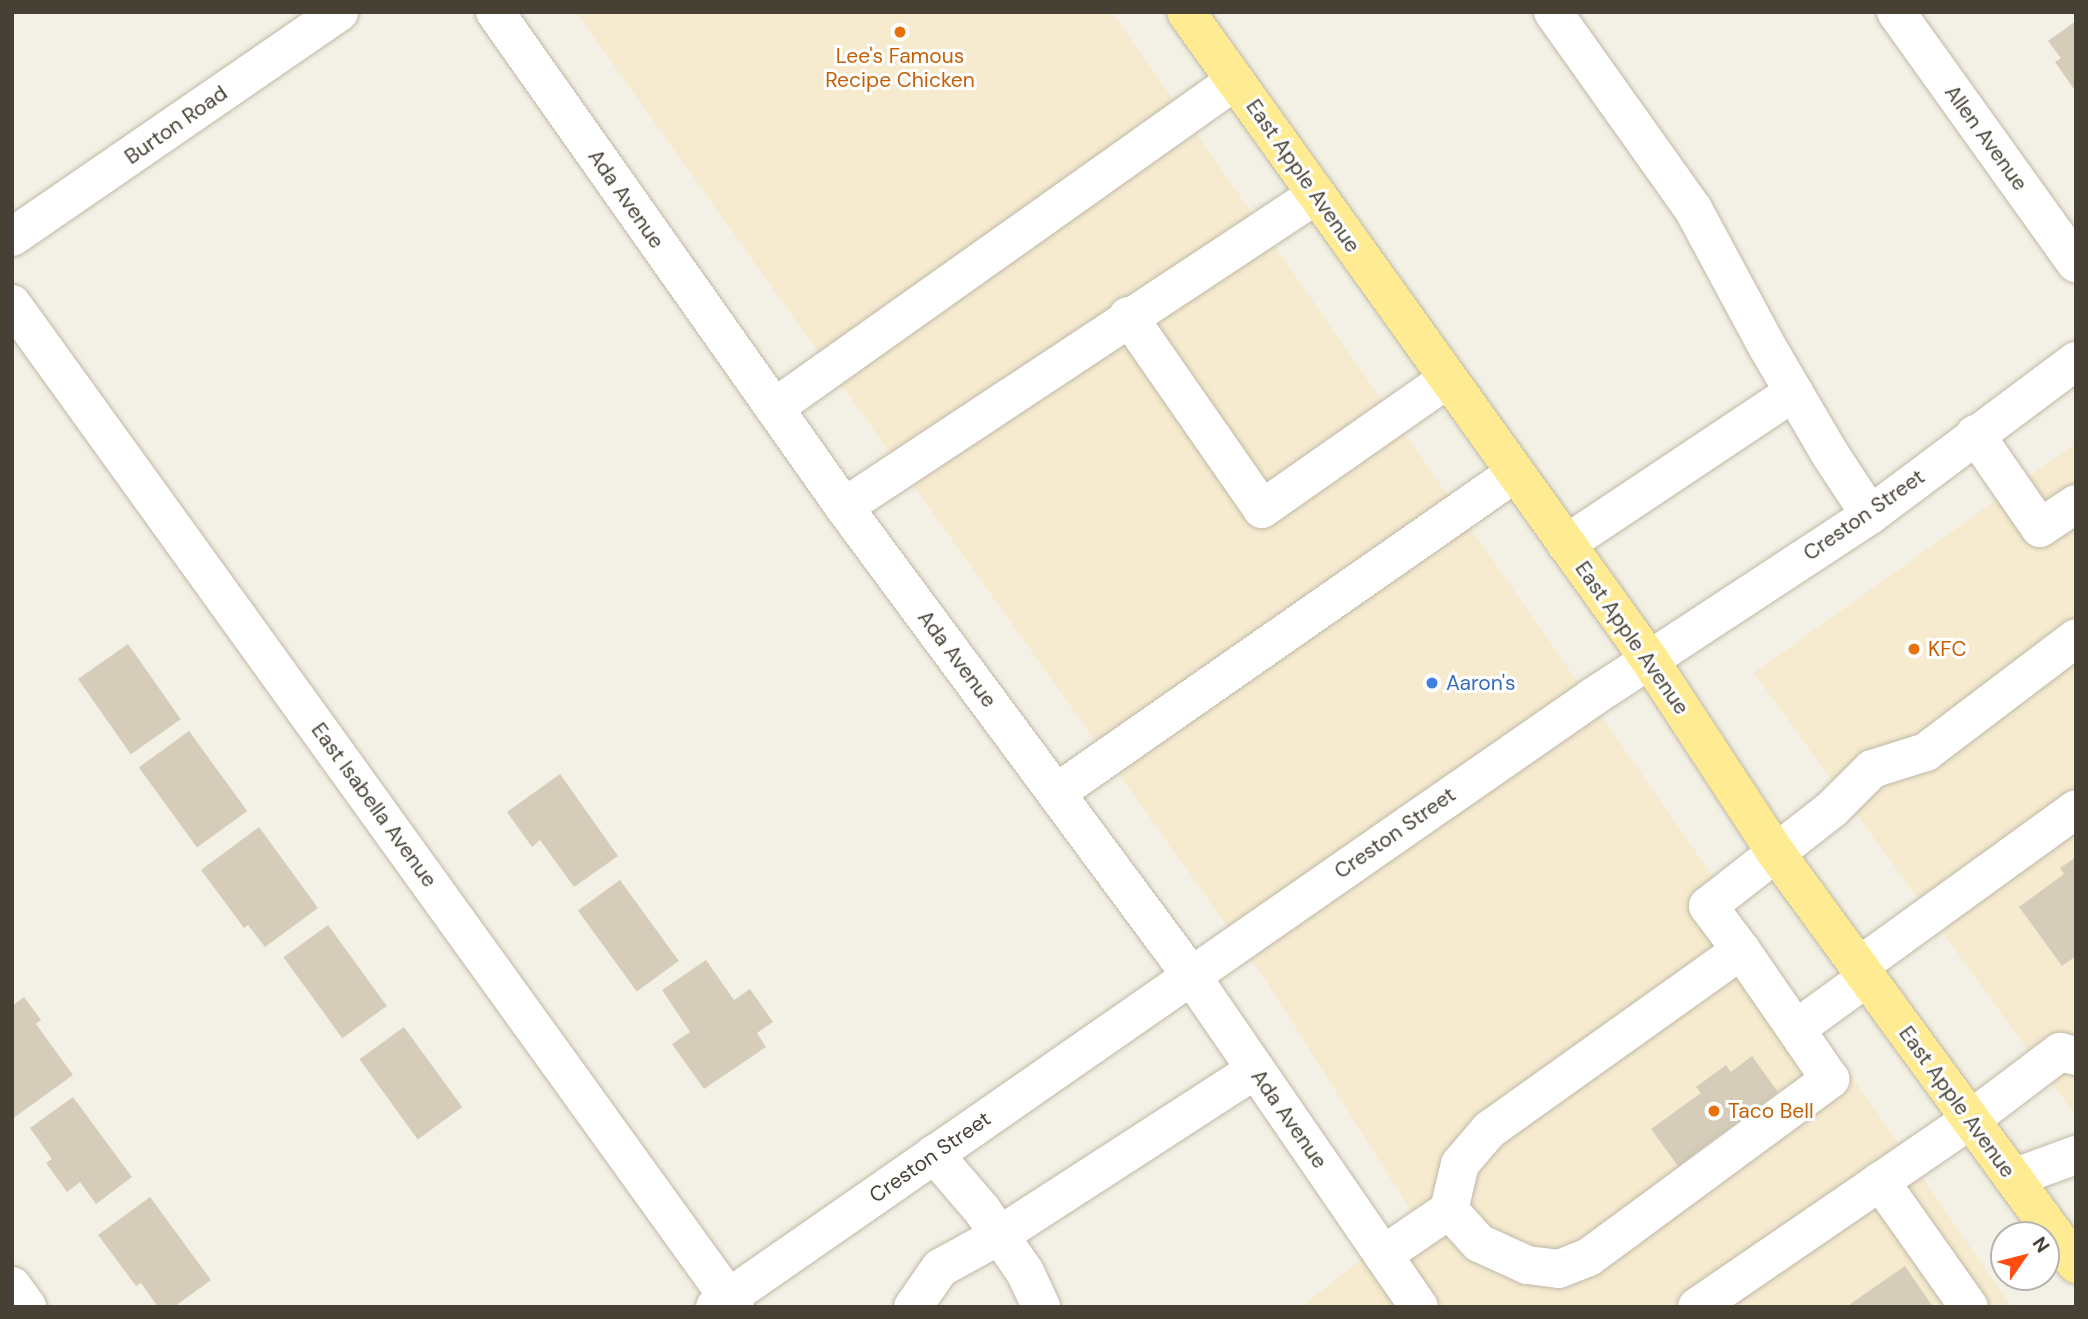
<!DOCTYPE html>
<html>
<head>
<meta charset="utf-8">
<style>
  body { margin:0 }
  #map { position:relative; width:2088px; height:1319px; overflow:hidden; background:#f3f0e5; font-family:"DM Sans",sans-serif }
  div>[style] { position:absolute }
  .commercial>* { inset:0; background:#f6eacf }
  .building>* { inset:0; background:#d5cdba; transform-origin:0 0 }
  .roads { filter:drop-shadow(0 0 2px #bfb9a7) drop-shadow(0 0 2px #bfb9a7) }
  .minor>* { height:38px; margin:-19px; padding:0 19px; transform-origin:19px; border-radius:19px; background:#fff }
  .major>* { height:38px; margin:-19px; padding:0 19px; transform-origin:19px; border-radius:19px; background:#ffeb92 }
  .dots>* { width:19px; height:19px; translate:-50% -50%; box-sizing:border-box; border:4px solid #fff; border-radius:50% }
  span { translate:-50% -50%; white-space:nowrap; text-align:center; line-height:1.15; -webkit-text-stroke:6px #fff; paint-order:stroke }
  .food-label { font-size:21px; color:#c56008 }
  .left { translate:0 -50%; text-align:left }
  .street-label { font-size:21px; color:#464134 }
  .shop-label { font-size:21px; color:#366cbe }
  .frame { position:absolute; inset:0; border:14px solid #464134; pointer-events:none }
  .north { position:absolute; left:1990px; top:1221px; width:70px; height:70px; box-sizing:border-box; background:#fff; border:2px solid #b5b3ae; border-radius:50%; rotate:55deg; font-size:19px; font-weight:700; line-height:28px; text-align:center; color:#464134 }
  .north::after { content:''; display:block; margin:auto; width:24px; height:32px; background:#ff4c10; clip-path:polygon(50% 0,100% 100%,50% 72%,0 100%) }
</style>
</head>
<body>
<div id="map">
  <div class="commercial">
    <i style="clip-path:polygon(576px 12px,1112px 12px,2012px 1307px,1301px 1307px,1415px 1217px,1265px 979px)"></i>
    <i style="clip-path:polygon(2076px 443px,2076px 1116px,1754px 673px)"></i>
  </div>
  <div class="building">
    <i style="clip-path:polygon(2076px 21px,2076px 92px,2055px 62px,2061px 58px,2048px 41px)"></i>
    <i style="left:128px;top:644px;width:92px;height:61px;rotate:55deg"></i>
    <i style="left:189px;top:731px;width:99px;height:62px;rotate:54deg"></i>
    <i style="clip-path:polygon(560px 774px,618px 856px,574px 887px,540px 840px,532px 847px,507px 812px)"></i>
    <i style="clip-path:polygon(259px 827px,318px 908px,265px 947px,248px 925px,244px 928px,201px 870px)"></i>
    <i style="clip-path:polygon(2076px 857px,2076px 956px,2062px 966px,2019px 907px,2064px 874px,2060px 868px)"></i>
    <i style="left:620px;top:880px;width:100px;height:52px;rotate:54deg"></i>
    <i style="left:328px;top:925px;width:100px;height:55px;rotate:54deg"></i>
    <i style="clip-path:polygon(706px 960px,734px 1000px,750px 989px,773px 1022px,757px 1033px,766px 1047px,704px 1089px,672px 1044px,690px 1032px,662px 990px)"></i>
    <i style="clip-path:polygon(24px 997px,41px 1020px,36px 1024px,73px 1075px,12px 1119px,12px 1006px)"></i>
    <i style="left:404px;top:1027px;width:99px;height:55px;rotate:54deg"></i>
    <i style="clip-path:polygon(1752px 1056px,1778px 1092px,1678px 1166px,1651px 1129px,1701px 1093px,1696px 1087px,1726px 1065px,1731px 1072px)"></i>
    <i style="clip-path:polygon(73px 1097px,132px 1177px,96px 1204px,80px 1182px,67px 1192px,46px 1163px,52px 1159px,30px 1128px)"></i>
    <i style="clip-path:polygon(150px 1197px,211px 1280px,174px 1307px,158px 1307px,141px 1283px,136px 1286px,98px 1235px)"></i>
    <i style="clip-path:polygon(1905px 1266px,1933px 1307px,1846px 1307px)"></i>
  </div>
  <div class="roads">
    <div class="minor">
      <i style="left:495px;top:12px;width:606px;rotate:54.81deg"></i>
      <i style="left:844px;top:507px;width:581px;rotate:53.47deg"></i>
      <i style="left:1190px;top:974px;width:404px;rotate:55.5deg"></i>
      <i style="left:1553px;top:12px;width:242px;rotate:54.6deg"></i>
      <i style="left:1693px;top:209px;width:158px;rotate:61.7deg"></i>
      <i style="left:1768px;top:348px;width:123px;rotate:59.7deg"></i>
      <i style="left:1830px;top:454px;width:73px;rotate:56.7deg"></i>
      <i style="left:1896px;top:12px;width:309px;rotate:54.4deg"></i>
      <i style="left:12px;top:237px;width:397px;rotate:-34.5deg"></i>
      <i style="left:12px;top:304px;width:1236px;rotate:54.21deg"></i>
      <i style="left:1128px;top:316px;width:235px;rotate:55.2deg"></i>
      <i style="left:1262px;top:509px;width:227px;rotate:-35deg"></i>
      <i style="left:774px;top:408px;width:565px;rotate:-35.35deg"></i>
      <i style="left:1975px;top:434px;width:114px;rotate:55.3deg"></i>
      <i style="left:2040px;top:528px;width:43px;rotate:-33.7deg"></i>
      <i style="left:844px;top:507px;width:566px;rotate:-33.47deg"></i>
      <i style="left:1566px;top:544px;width:274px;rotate:-33.7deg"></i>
      <i style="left:1056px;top:793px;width:560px;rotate:-34.88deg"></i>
      <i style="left:1858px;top:967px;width:269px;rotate:-35.9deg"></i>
      <i style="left:1796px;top:1029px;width:87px;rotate:-36.1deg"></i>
      <i style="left:934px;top:1154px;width:74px;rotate:49.4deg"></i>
      <i style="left:982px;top:1210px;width:75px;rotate:55.3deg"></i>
      <i style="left:1025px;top:1272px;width:38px;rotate:65deg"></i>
      <i style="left:2013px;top:1178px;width:67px;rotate:-20.1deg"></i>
      <i style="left:1880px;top:1181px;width:154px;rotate:54.8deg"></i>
      <i style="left:1449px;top:1210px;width:45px;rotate:47.7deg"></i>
      <i style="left:1479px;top:1243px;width:53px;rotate:24.6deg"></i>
      <i style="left:1527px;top:1265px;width:32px;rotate:7deg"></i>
      <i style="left:1559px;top:1269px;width:32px;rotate:-22deg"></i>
      <i style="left:1589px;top:1257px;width:300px;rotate:-36.4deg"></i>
      <i style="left:1830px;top:1079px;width:157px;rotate:-124.6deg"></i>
      <i style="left:1383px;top:1255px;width:80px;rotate:-34.3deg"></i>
      <i style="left:1449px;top:1210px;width:47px;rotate:-76.6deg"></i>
      <i style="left:1460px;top:1164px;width:45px;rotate:-49.5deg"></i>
      <i style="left:1489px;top:1130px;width:310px;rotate:-35.5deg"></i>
      <i style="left:1741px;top:950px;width:55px;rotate:-126.9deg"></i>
      <i style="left:1708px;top:906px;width:157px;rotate:-38deg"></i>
      <i style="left:1832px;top:809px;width:57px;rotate:-45deg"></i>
      <i style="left:1872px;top:769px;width:57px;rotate:-17.5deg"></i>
      <i style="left:1926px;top:752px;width:188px;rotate:-37.2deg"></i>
      <i style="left:12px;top:1286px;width:26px;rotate:54deg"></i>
      <i style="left:715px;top:1307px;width:1069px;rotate:-34.79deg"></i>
      <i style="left:1593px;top:697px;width:331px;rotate:-33.3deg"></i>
      <i style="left:1870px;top:515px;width:257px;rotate:-36.8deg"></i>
      <i style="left:913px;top:1307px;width:47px;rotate:-55.3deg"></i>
      <i style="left:940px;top:1268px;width:68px;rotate:-28.8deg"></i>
      <i style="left:1000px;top:1235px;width:304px;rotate:-32.9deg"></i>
      <i style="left:1697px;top:1307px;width:331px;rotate:-34.4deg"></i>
      <i style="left:1970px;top:1120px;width:113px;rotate:-37.1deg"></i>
      <i style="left:2060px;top:1052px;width:16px;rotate:14deg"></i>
    </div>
    <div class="major">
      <i style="left:1186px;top:12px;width:796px;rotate:54.41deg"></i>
      <i style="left:1649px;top:659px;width:232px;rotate:56.8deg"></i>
      <i style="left:1776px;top:853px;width:509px;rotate:53.87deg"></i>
    </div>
  </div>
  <div class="dots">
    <i style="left:900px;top:32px;background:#e8710a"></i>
    <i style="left:1914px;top:649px;background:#e8710a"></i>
    <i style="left:1432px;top:683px;background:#3f7fe0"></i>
    <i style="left:1714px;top:1111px;background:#e8710a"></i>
  </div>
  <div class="food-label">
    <span style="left:900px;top:68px">Lee's Famous<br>Recipe Chicken</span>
    <span class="left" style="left:1928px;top:649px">KFC</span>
    <span class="left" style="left:1728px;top:1111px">Taco Bell</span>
  </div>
  <div class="street-label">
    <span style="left:176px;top:125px;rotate:-35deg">Burton Road</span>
    <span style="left:1986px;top:138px;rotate:54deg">Allen Avenue</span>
    <span style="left:1303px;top:176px;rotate:55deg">East Apple Avenue</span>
    <span style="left:626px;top:199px;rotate:55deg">Ada Avenue</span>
    <span style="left:1864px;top:515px;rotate:-35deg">Creston Street</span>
    <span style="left:1632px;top:638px;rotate:55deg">East Apple Avenue</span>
    <span style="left:957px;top:659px;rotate:53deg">Ada Avenue</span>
    <span style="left:374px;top:805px;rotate:54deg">East Isabella Avenue</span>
    <span style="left:1395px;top:833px;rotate:-35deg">Creston Street</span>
    <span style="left:1957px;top:1102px;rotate:54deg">East Apple Avenue</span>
    <span style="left:1289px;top:1119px;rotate:55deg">Ada Avenue</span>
    <span style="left:930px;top:1157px;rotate:-35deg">Creston Street</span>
  </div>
  <div class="shop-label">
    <span class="left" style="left:1446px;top:683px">Aaron's</span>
  </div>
  <div class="frame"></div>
  <div class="north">N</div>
</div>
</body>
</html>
